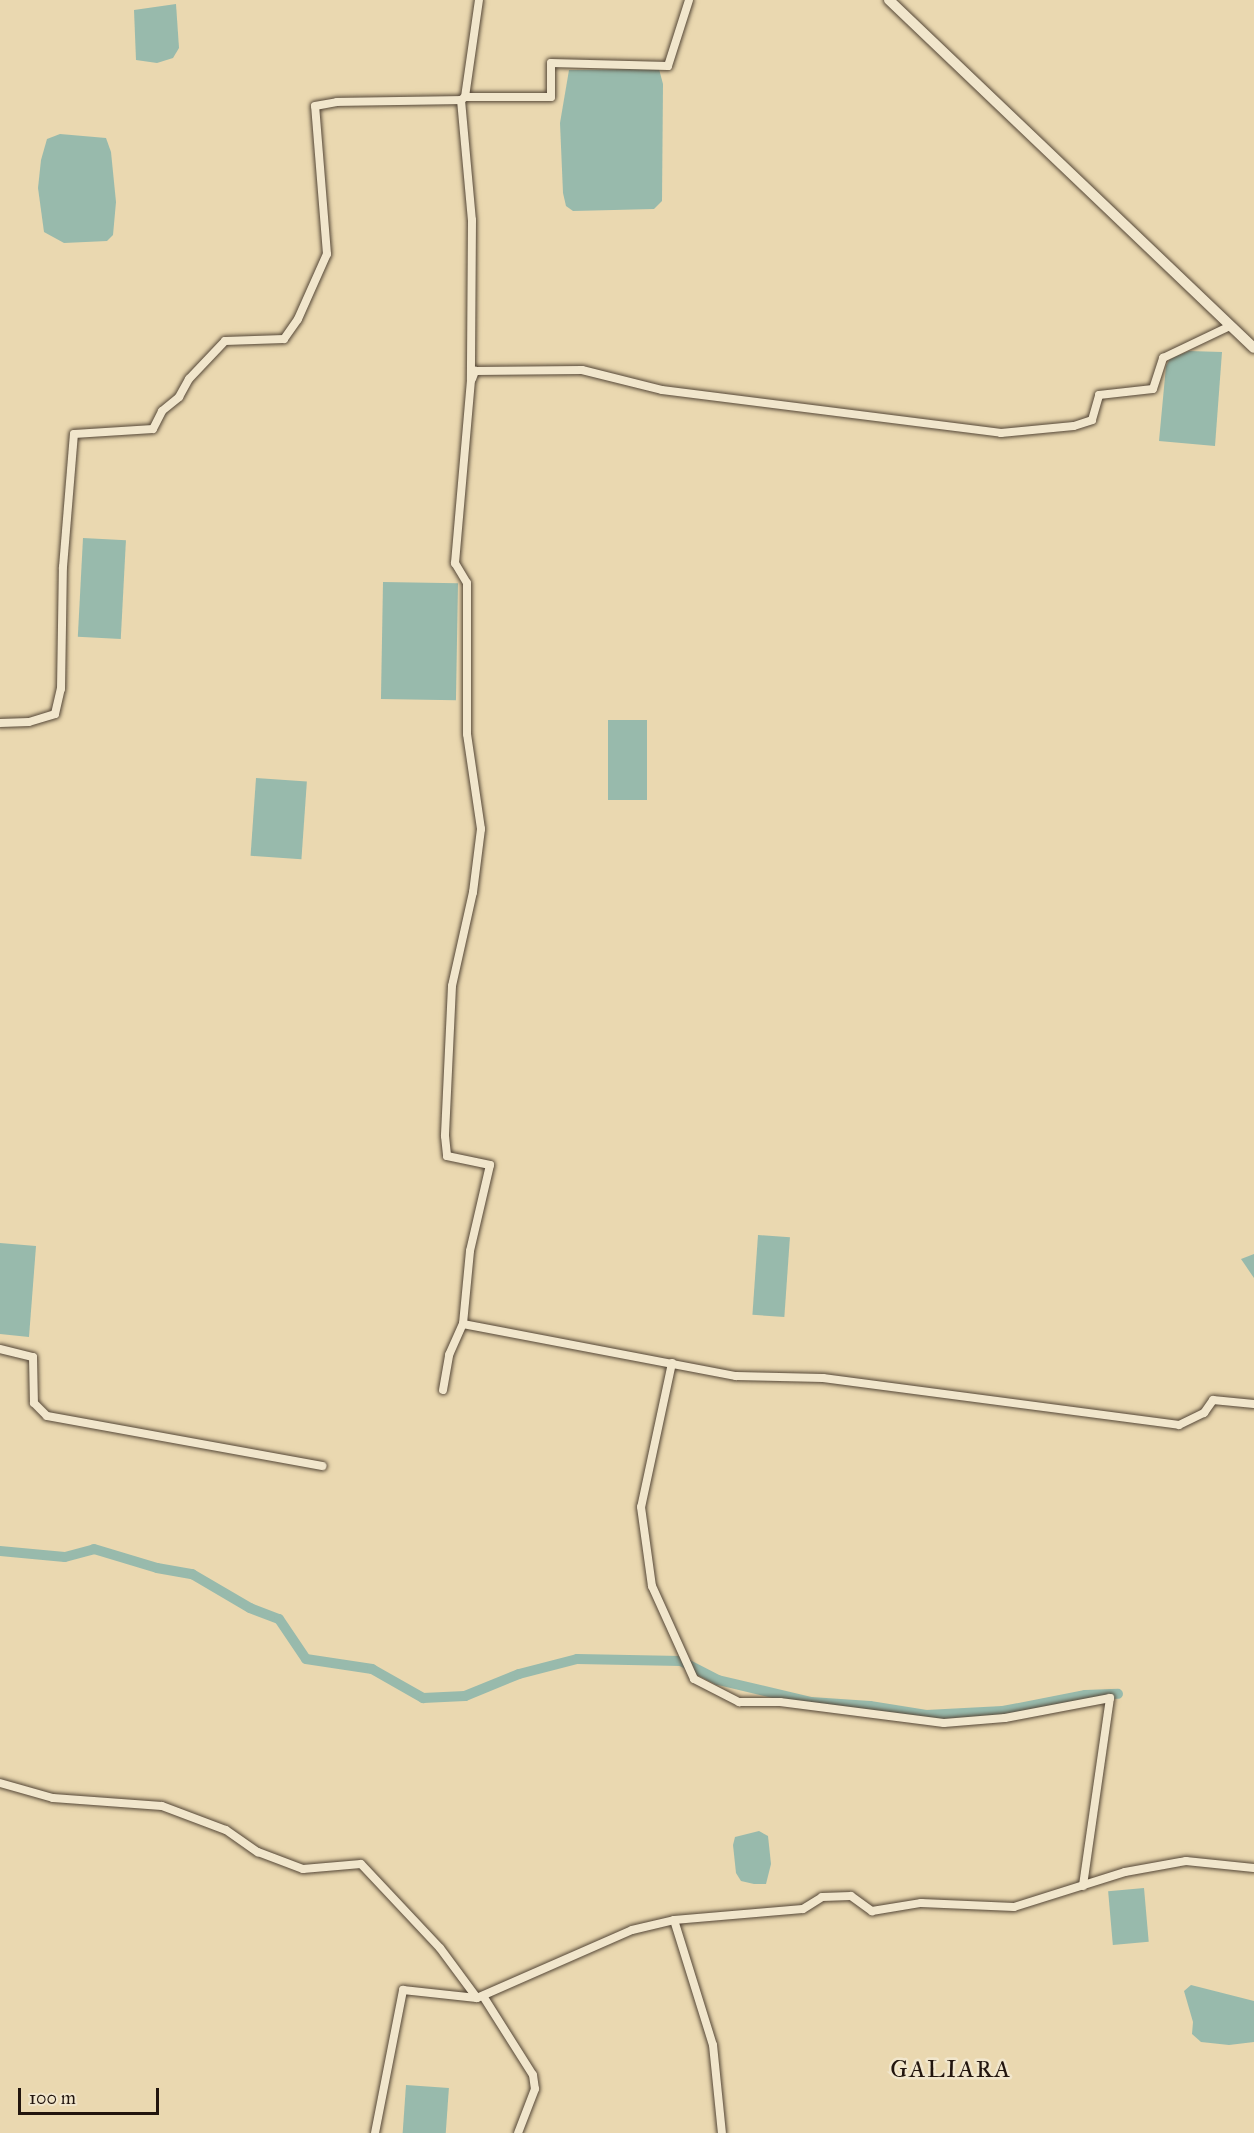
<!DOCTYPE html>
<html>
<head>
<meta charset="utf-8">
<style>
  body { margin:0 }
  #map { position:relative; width:1254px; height:2133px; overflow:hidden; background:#ead8b0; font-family:"IM FELL Great Primer",serif }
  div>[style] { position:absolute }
  .water>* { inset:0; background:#98baac; transform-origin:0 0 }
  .canal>* { height:10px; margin:-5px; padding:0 5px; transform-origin:5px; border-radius:5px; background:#98baac }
  .roads { filter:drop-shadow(0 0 2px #544636) drop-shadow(0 0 2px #544636) }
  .street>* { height:8px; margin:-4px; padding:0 4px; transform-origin:4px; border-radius:4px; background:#f1e6cc }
  .secondary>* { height:10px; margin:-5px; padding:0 5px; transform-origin:5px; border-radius:5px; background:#f1e6cc }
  span { translate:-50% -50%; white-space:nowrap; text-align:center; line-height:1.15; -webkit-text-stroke:5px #f1e6cc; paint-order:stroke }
  .quarter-label { font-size:24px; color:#22150e; letter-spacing:1.5px }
  .scale { position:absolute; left:18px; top:2088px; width:141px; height:27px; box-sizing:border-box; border:3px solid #22150e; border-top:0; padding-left:8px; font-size:18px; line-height:21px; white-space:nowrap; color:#22150e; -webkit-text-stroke:4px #f1e6cc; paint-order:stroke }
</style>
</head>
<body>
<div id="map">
  <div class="water">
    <i style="clip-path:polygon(176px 4px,179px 48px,173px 58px,157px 63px,136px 60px,134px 10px)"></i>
    <i style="clip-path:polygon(659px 69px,663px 84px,662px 201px,654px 209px,573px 211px,566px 206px,563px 193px,560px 123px,569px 70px)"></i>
    <i style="clip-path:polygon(60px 134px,106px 138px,111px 152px,116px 202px,113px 235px,107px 241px,64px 243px,44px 232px,38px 188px,41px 160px,47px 139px)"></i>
    <i style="clip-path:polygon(1189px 351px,1222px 352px,1215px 446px,1159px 441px,1166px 366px,1170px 359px)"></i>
    <i style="left:83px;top:538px;width:43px;height:99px;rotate:3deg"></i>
    <i style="left:383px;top:582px;width:75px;height:117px;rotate:1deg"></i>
    <i style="left:608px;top:720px;width:39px;height:80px"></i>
    <i style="left:256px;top:778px;width:51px;height:78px;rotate:4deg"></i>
    <i style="left:758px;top:1235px;width:32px;height:80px;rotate:4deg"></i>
    <i style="clip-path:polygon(0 1243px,36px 1246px,29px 1337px,0 1334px)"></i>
    <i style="clip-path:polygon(1254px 1254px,1254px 1278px,1241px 1259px)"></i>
    <i style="clip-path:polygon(759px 1831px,768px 1836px,771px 1864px,766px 1884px,754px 1884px,741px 1881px,736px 1873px,733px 1845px,735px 1837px)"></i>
    <i style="left:1144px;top:1888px;width:54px;height:36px;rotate:85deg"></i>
    <i style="clip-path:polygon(1191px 1985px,1254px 2001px,1254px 2042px,1229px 2045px,1201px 2042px,1192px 2034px,1193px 2022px,1184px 1991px)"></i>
    <i style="left:406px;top:2085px;width:43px;height:48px;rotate:4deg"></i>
  </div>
  <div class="canal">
    <i style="left:0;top:1551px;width:65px;rotate:5.3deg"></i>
    <i style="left:65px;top:1557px;width:30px;rotate:-15deg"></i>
    <i style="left:94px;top:1549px;width:66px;rotate:16.8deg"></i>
    <i style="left:157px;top:1568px;width:36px;rotate:10deg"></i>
    <i style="left:192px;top:1574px;width:67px;rotate:30.4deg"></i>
    <i style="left:250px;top:1608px;width:31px;rotate:21deg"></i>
    <i style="left:279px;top:1619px;width:48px;rotate:56deg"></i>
    <i style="left:306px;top:1659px;width:67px;rotate:8.6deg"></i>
    <i style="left:372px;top:1669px;width:59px;rotate:29.6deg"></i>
    <i style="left:423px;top:1698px;width:42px;rotate:-2.7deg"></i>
    <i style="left:465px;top:1696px;width:58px;rotate:-22.2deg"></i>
    <i style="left:519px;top:1674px;width:60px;rotate:-14.5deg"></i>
    <i style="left:577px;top:1659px;width:104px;rotate:1.1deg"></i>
    <i style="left:681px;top:1661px;width:42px;rotate:27.2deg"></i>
    <i style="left:718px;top:1680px;width:96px;rotate:13.3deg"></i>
    <i style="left:811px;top:1702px;width:59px;rotate:3.9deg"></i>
    <i style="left:870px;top:1706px;width:57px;rotate:9.1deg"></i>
    <i style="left:926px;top:1715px;width:77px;rotate:-3deg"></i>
    <i style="left:1003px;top:1711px;width:84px;rotate:-11deg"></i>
    <i style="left:1085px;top:1695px;width:33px;rotate:-2deg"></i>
  </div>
  <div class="roads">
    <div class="street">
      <i style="left:465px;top:97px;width:98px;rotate:-81.8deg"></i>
      <i style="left:461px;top:100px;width:5px;rotate:-37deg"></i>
      <i style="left:465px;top:97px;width:86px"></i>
      <i style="left:551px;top:97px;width:34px;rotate:-90deg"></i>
      <i style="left:551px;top:63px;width:117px;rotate:1.5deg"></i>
      <i style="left:668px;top:66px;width:69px;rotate:-72.3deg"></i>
      <i style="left:472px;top:379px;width:9px;rotate:-69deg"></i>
      <i style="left:475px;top:371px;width:107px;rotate:-0.5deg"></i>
      <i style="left:582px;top:370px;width:82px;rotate:14deg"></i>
      <i style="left:662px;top:390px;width:342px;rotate:7.2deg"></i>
      <i style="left:1001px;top:433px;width:73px;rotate:-5.5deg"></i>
      <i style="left:1074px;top:426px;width:19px;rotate:-18deg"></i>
      <i style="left:1092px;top:420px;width:26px;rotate:-74deg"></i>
      <i style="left:1099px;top:395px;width:54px;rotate:-6.3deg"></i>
      <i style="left:1153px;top:389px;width:33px;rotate:-72deg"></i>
      <i style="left:1163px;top:358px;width:72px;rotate:-25.5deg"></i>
      <i style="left:0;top:723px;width:29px;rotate:-2deg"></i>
      <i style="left:29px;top:722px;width:27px;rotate:-17deg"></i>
      <i style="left:55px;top:714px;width:26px;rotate:-77deg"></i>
      <i style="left:61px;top:689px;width:122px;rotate:-89.1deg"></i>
      <i style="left:63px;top:567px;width:133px;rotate:-85.3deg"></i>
      <i style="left:74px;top:434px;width:79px;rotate:-3.6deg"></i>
      <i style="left:153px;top:429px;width:20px;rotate:-63deg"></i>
      <i style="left:162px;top:411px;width:22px;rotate:-39deg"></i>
      <i style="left:179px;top:397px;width:21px;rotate:-61deg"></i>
      <i style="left:189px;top:379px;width:52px;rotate:-46.5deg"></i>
      <i style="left:225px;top:341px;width:59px;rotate:-1.9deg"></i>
      <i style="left:284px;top:339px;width:24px;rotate:-55deg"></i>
      <i style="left:298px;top:319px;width:71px;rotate:-66deg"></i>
      <i style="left:327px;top:254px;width:148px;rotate:-94.6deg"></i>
      <i style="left:315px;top:106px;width:22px;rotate:-10deg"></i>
      <i style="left:337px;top:102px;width:124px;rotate:-0.9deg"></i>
      <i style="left:461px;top:100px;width:121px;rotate:84.8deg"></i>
      <i style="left:472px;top:220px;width:160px;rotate:90.4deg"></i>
      <i style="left:471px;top:380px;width:184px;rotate:95deg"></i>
      <i style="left:455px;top:563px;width:23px;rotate:59deg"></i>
      <i style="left:467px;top:583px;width:151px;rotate:90deg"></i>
      <i style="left:467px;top:734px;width:96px;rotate:81.6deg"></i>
      <i style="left:481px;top:829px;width:64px;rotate:97.2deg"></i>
      <i style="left:473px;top:892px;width:96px;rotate:102.6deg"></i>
      <i style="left:452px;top:986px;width:150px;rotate:92.7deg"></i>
      <i style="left:445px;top:1136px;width:20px;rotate:84deg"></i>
      <i style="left:447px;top:1156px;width:44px;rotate:11.8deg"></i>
      <i style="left:490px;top:1165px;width:88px;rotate:103.1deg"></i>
      <i style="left:470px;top:1251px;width:73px;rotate:95.5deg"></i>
      <i style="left:463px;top:1324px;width:278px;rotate:10.8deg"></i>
      <i style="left:736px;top:1376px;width:87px;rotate:1.3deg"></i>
      <i style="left:823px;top:1378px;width:359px;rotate:7.5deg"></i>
      <i style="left:1179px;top:1425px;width:28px;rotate:-26deg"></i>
      <i style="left:1204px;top:1413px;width:16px;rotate:-55deg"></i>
      <i style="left:1213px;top:1400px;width:41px;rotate:5.6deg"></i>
      <i style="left:0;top:1349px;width:34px;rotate:14deg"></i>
      <i style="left:33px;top:1357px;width:46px;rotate:88.8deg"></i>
      <i style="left:34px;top:1403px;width:18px;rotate:45deg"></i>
      <i style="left:47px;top:1416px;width:280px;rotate:10.3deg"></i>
      <i style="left:672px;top:1363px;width:147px;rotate:102.1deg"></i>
      <i style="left:641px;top:1507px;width:80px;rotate:82.1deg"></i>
      <i style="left:652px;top:1586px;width:102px;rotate:65.7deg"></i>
      <i style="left:694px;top:1679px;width:51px;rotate:27.1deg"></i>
      <i style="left:739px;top:1702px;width:41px"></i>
      <i style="left:780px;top:1702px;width:165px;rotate:7.3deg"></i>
      <i style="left:944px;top:1723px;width:61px;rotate:-4.7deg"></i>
      <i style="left:1005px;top:1718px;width:107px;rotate:-10.8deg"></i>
      <i style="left:1110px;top:1698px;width:190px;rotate:98.2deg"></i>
      <i style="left:443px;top:1390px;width:36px;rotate:-80deg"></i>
      <i style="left:449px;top:1355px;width:34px;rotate:-66deg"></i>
      <i style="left:0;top:1783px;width:55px;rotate:15.8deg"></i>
      <i style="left:53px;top:1798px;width:109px;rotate:4.2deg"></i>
      <i style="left:162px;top:1806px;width:68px;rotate:20.6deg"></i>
      <i style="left:226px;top:1830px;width:39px;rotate:35deg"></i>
      <i style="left:258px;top:1852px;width:48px;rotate:20.7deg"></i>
      <i style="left:303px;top:1869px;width:58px;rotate:-4.9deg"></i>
      <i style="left:361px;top:1864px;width:115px;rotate:46.8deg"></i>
      <i style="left:440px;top:1948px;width:62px;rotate:53.5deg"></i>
      <i style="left:674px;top:1920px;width:131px;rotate:72.7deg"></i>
      <i style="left:713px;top:2045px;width:88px;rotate:84.2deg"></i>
      <i style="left:483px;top:1996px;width:93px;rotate:57.7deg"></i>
      <i style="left:533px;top:2075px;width:14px;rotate:82deg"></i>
      <i style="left:535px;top:2089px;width:47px;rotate:111.1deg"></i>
      <i style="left:375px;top:2133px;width:146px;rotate:-78.9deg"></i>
      <i style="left:403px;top:1990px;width:74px;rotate:6.2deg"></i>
      <i style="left:477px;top:1998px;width:169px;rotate:-23.7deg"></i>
      <i style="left:632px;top:1930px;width:43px;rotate:-13.4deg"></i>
      <i style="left:674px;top:1920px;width:129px;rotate:-4.9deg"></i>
      <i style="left:803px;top:1909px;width:22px;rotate:-32deg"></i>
      <i style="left:822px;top:1897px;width:29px;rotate:-2deg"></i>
      <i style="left:851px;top:1896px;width:26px;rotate:36deg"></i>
      <i style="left:872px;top:1911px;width:50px;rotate:-9.3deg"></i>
      <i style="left:921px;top:1903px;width:93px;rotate:2.5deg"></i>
      <i style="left:1014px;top:1907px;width:116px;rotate:-17.5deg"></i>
      <i style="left:1125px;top:1872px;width:62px;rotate:-10.2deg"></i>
      <i style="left:1186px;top:1861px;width:68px;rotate:5.9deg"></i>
    </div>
    <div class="secondary">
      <i style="left:889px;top:0;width:504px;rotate:43.63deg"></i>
    </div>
  </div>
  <div class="quarter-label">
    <span style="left:951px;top:2070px">GALIARA</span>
  </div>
  <div class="scale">100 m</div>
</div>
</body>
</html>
